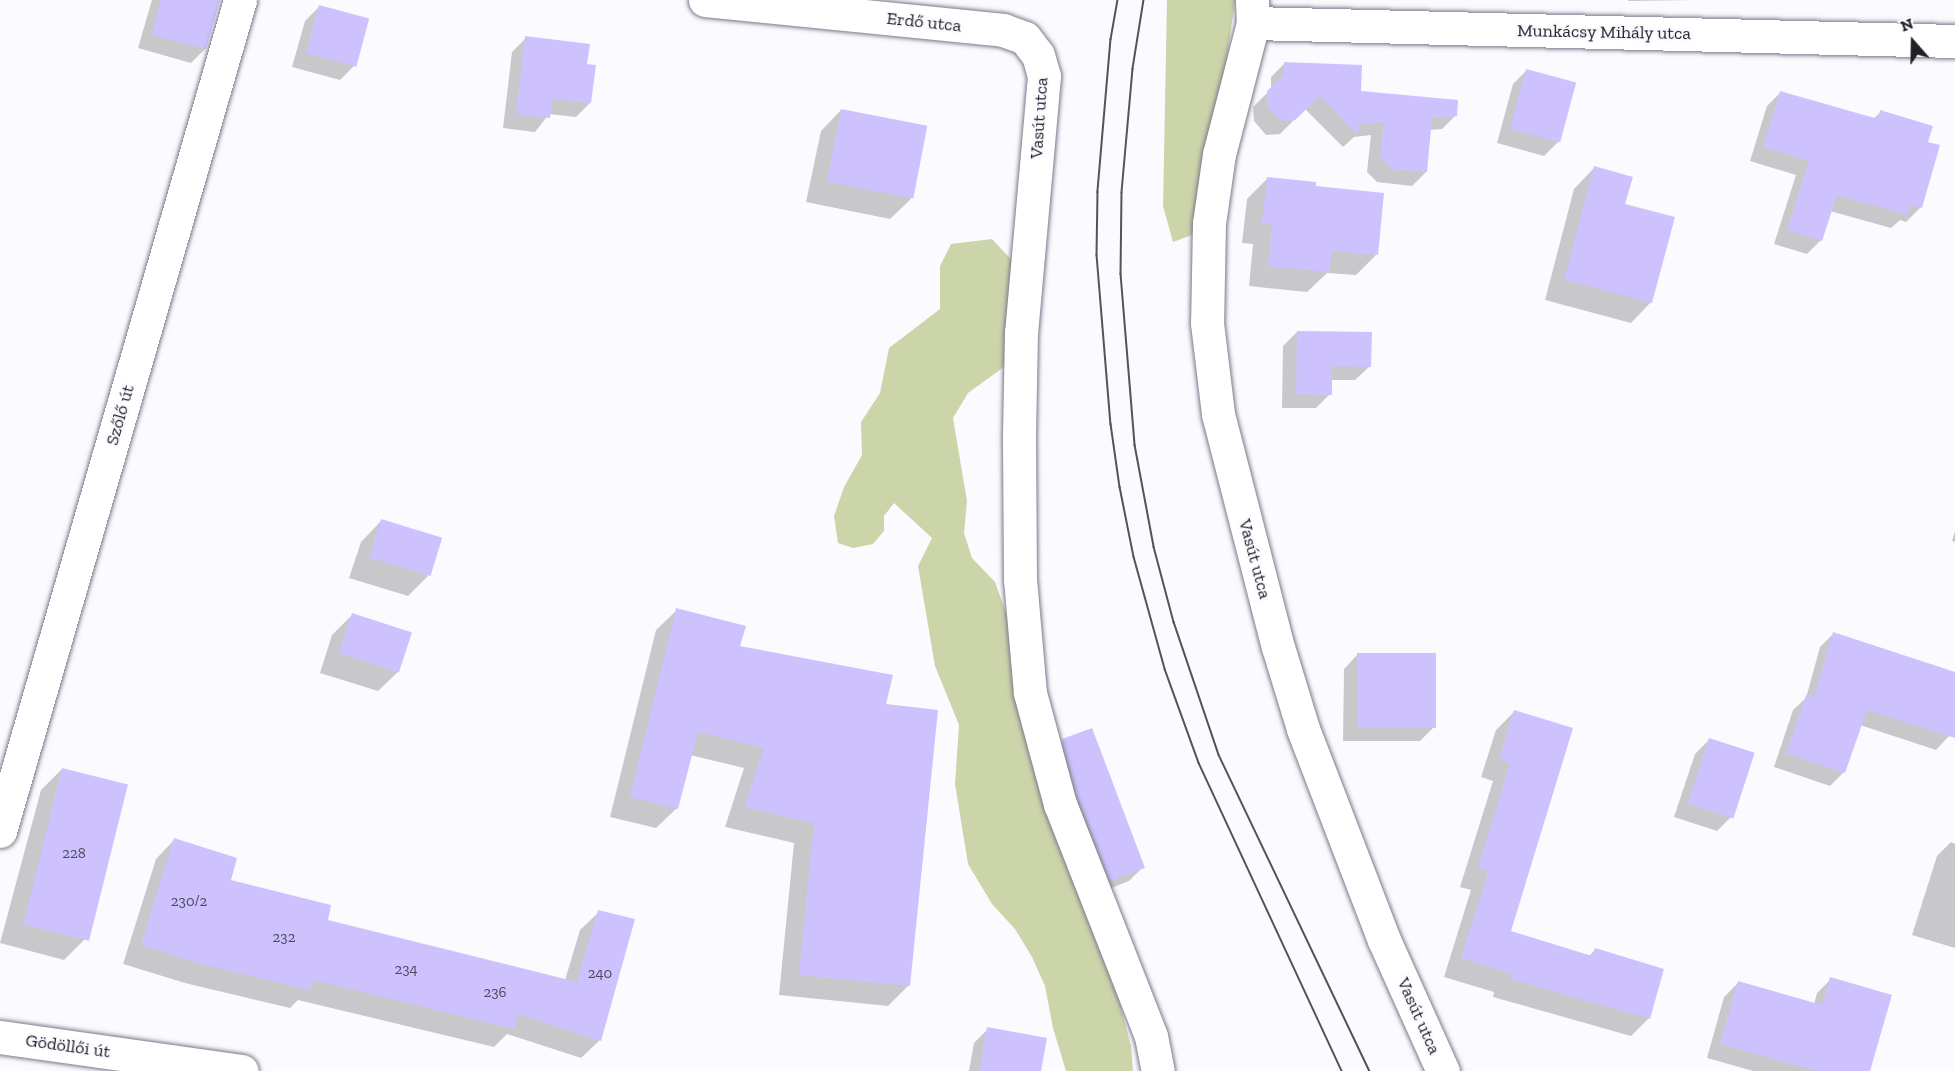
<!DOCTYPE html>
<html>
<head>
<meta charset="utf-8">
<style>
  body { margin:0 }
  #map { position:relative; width:1955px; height:1071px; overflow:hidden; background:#fbfafe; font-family:"Zilla Slab",serif }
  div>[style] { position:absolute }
  .green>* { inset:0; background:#ccd4aa }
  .shadow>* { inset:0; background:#0003 }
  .building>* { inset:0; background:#cdc2fe; transform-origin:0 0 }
  .roads { filter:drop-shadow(0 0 2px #7c798c) drop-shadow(0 0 2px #7c798c) }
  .minor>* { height:33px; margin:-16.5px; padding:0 16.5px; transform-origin:16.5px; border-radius:16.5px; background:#fff }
  .major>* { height:33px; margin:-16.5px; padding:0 16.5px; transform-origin:16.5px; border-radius:16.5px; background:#fff }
  .tram>* { height:1.5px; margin:-0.75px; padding:0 0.75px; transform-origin:0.75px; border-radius:0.75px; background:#55535a }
  span { translate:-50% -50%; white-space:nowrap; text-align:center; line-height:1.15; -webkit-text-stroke:5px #fbfafe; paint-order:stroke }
  .number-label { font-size:15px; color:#4d485e }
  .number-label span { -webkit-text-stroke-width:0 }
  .street-label { font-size:18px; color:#222028 }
  .north { position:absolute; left:1883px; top:12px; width:60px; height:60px; -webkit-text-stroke:4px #fbfafe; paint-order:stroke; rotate:340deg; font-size:16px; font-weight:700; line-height:24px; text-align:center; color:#222028 }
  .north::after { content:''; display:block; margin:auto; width:21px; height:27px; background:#222028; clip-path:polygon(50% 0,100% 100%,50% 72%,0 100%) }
</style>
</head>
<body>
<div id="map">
  <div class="green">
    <i style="clip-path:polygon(1167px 0,1235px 0,1222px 96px,1192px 235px,1173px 242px,1163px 206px)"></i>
    <i style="clip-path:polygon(992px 239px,1020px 269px,1008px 364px,968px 393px,953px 418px,967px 501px,964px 533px,972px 558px,995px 582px,1008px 618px,1028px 751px,1051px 817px,1113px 958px,1120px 1004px,1131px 1046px,1133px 1071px,1066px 1071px,1053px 1028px,1045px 986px,1032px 957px,1015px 929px,992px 904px,968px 864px,955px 784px,959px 725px,935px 666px,918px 566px,932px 538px,894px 503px,884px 516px,884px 531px,873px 544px,853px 548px,838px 543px,834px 516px,844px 487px,862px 455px,861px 422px,880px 393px,889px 348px,940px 309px,940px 266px,951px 244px)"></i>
  </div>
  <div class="shadow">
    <i style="clip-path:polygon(152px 0,220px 0,205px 49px,191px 63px,138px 48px)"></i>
    <i style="clip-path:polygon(1628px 0,1696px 0,1628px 1px)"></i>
    <i style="clip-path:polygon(319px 7px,354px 66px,340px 80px,292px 67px,305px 21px)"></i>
    <i style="clip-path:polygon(526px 38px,585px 65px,590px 103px,576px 117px,549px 114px,535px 132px,503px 128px,512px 52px)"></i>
    <i style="clip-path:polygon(1285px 63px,1359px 92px,1456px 115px,1442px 129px,1430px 130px,1426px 172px,1412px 186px,1377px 182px,1367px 172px,1371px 135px,1354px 137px,1343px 147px,1305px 109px,1280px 134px,1266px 135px,1254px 121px,1253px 107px,1271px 89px,1271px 77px)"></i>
    <i style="clip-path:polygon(1527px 70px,1558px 142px,1544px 156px,1497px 143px,1513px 84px)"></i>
    <i style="clip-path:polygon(1781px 92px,1873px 119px,1881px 112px,1926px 143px,1920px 208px,1906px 222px,1900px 220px,1891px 228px,1830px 211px,1821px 240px,1807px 254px,1774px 244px,1796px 175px,1750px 161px,1767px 106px)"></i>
    <i style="clip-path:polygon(841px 110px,911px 199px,890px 219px,806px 202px,821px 131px)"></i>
    <i style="clip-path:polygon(1594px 168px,1623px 205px,1651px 302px,1631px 323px,1545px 300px,1574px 189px)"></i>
    <i style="clip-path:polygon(1267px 179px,1314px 188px,1376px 255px,1356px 275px,1327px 273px,1307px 292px,1249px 286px,1253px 244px,1242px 243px,1247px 199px)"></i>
    <i style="clip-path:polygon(1297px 332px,1370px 366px,1355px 380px,1330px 380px,1330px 394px,1316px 408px,1282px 408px,1283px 346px)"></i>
    <i style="clip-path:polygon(381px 521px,428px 576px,408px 596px,349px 578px,361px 542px)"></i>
    <i style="clip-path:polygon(1955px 531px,1955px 542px,1952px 541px)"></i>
    <i style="clip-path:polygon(677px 610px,739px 647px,885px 706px,909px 985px,888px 1006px,779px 995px,794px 843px,725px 827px,744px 768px,690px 755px,677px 808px,656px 828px,610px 817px,656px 630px)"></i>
    <i style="clip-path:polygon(352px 615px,399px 671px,378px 691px,320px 673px,332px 635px)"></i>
    <i style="clip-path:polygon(1833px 634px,1955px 674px,1955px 718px,1949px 736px,1936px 750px,1860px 725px,1843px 773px,1830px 786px,1774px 767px,1793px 710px,1806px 698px,1820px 647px)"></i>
    <i style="clip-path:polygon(1358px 654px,1434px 727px,1420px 741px,1343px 741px,1344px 669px)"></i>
    <i style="clip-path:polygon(1514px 712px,1510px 932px,1589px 956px,1595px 950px,1649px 1018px,1631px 1036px,1493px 997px,1494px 992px,1444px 977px,1471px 890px,1460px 887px,1493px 781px,1481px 777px,1496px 730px)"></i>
    <i style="clip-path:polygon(1709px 740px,1731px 817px,1717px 831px,1674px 817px,1695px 754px)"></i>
    <i style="clip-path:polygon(1063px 741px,1143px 867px,1129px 881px,1096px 894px,1049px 755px)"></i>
    <i style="clip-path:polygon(62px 769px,85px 939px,64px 960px,0 943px,41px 790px)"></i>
    <i style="clip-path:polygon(174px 840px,229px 881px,326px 921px,565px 980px,580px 930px,599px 912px,600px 1040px,581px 1058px,507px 1034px,494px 1047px,298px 1000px,290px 1008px,185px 983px,123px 964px,156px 859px)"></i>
    <i style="clip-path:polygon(1951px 842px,1955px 844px,1955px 948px,1912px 935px,1937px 856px)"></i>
    <i style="clip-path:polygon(1831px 979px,1868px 1071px,1753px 1071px,1707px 1058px,1724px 997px,1738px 983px,1814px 1004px,1817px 993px)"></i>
    <i style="clip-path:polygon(988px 1029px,1039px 1071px,969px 1071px,974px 1043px)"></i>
  </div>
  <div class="building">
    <i style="clip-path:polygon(161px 0,220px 0,206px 49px,152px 35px)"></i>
    <i style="left:319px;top:5px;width:52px;height:50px;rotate:15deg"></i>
    <i style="clip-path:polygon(525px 36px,590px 44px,587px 64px,596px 65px,591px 103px,553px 99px,550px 118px,516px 114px)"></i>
    <i style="clip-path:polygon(1284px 62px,1362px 65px,1361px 91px,1458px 100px,1457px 116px,1432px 118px,1427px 172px,1392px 169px,1380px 157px,1384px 122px,1359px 124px,1358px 135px,1320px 96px,1295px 120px,1281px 121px,1267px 107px,1267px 91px,1284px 75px)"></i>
    <i style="left:1526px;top:69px;width:52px;height:62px;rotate:15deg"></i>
    <i style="clip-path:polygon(1780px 91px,1878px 119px,1880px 110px,1933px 126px,1928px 142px,1940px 145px,1922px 208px,1910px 205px,1907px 215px,1837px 195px,1822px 241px,1787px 230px,1809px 161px,1763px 147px)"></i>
    <i style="left:841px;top:109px;width:88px;height:74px;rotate:11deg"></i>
    <i style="clip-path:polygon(1594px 166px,1633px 177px,1625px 204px,1675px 217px,1652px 303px,1564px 280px)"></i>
    <i style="clip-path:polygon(1267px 177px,1316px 182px,1316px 186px,1384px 193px,1378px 255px,1332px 251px,1329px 272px,1268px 266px,1272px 224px,1262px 223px)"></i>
    <i style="clip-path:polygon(1297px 331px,1372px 332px,1371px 367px,1332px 366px,1332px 395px,1296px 394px)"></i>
    <i style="left:381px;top:519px;width:64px;height:40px;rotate:17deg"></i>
    <i style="clip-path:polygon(676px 608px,746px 626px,740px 646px,893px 675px,886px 704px,938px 710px,910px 986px,799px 975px,814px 823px,744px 807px,764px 748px,698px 732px,678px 809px,630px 797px)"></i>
    <i style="left:352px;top:613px;width:63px;height:42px;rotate:18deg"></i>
    <i style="clip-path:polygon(1833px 632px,1955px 672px,1955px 738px,1867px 710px,1845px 773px,1786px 753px,1806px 695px,1814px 697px)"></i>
    <i style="left:1357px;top:653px;width:79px;height:75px"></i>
    <i style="clip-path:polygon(1514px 710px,1573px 728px,1511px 931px,1592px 956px,1595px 948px,1664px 969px,1650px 1019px,1510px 979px,1511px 974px,1461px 958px,1488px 872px,1478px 868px,1510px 763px,1499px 759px)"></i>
    <i style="clip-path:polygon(1092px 728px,1145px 868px,1110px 881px,1076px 791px,1062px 739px)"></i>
    <i style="left:1709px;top:738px;width:48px;height:69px;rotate:18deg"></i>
    <i style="left:62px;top:768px;width:68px;height:161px;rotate:14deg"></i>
    <i style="clip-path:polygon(174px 838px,237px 858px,231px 880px,331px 905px,328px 920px,577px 982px,598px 910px,635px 919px,601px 1041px,518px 1014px,514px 1029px,313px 980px,310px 990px,204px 965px,141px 945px)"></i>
    <i style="clip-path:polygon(1830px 977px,1892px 995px,1870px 1071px,1817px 1071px,1720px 1044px,1738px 981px,1822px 1005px)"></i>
    <i style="clip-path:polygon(987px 1027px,1047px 1038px,1041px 1071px,980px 1071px)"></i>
  </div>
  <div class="roads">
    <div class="minor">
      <i style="left:705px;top:0;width:300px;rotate:5.7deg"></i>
      <i style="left:1003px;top:30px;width:23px;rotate:20deg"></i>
      <i style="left:1025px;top:38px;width:21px;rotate:53deg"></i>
      <i style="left:1038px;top:55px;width:22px;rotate:74deg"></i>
      <i style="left:1044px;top:76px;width:257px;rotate:95.1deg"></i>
      <i style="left:1021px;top:332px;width:106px;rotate:91.1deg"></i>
      <i style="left:1019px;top:438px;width:141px;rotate:89.6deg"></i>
      <i style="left:1020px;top:579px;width:114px;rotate:85deg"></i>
      <i style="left:1030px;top:693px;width:115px;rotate:74.9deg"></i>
      <i style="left:1060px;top:804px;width:249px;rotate:68.6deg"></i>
      <i style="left:1151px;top:1036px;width:36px;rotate:79deg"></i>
      <i style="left:1252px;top:0;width:23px;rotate:88deg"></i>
      <i style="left:1253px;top:23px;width:135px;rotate:104.5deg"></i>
      <i style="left:1219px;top:154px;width:70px;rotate:98.2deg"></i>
      <i style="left:1209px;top:223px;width:100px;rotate:91.1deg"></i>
      <i style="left:1207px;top:323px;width:92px;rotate:83.1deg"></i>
      <i style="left:1218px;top:414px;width:241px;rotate:75.6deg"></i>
      <i style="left:1278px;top:647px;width:86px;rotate:73deg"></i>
      <i style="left:1303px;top:729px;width:226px;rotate:69deg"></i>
      <i style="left:1384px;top:940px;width:144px;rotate:65.8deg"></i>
      <i style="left:1253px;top:23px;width:702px;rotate:1.47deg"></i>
      <i style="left:0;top:831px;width:865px;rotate:-73.89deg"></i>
    </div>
    <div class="major">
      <i style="left:0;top:1037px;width:244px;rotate:8deg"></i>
    </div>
  </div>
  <div class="tram">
    <i style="left:1118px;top:0;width:40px;rotate:100deg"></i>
    <i style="left:1111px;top:39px;width:154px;rotate:94.9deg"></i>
    <i style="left:1098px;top:192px;width:63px;rotate:90.9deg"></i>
    <i style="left:1097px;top:255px;width:170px;rotate:85.3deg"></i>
    <i style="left:1111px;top:424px;width:64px;rotate:81.9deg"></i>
    <i style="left:1120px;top:487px;width:71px;rotate:78.7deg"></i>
    <i style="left:1134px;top:557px;width:116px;rotate:74.5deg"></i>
    <i style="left:1165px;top:669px;width:100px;rotate:70.1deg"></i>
    <i style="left:1199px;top:763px;width:340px;rotate:65.1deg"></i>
    <i style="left:1144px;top:0;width:70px;rotate:99.1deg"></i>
    <i style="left:1133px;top:69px;width:124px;rotate:95.1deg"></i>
    <i style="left:1122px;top:193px;width:81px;rotate:90.7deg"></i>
    <i style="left:1121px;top:274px;width:172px;rotate:85.3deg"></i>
    <i style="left:1135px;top:445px;width:104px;rotate:79.4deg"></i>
    <i style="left:1154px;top:547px;width:78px;rotate:75.1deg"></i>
    <i style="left:1174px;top:622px;width:140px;rotate:71.3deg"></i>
    <i style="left:1219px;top:755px;width:350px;rotate:64.5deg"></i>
  </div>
  <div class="number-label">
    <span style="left:74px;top:854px">228</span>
    <span style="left:189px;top:902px">230/2</span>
    <span style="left:284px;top:938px">232</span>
    <span style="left:406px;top:970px">234</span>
    <span style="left:600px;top:974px">240</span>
    <span style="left:495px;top:993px">236</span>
  </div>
  <div class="street-label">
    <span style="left:924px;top:22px;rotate:6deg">Erdő utca</span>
    <span style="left:1604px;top:32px;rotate:1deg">Munkácsy Mihály utca</span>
    <span style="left:1039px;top:118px;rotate:-86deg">Vasút utca</span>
    <span style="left:120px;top:415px;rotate:-74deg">Szőlő út</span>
    <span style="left:1255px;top:559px;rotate:75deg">Vasút utca</span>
    <span style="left:1419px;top:1016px;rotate:66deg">Vasút utca</span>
    <span style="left:68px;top:1046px;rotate:8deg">Gödöllői út</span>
  </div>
  <div class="north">N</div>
</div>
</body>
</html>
